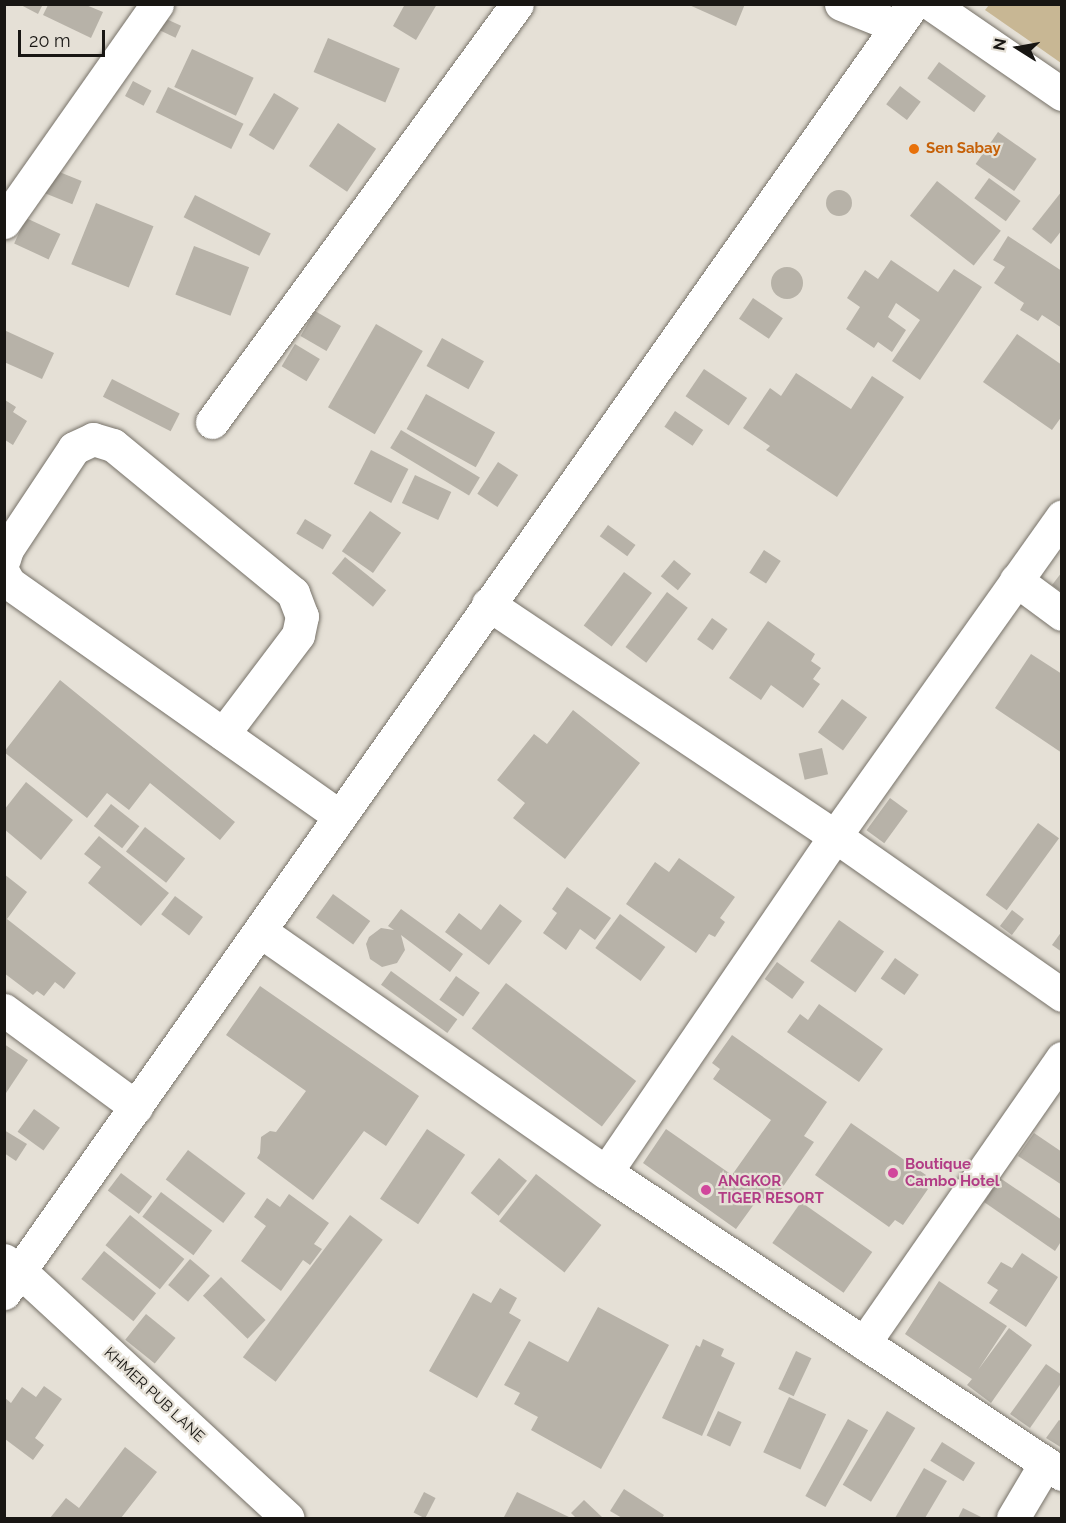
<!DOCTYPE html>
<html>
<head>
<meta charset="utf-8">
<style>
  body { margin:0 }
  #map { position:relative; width:1066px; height:1523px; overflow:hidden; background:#e5e0d6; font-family:Raleway,sans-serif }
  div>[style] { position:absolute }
  .green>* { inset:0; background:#c8b794 }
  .building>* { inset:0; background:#b7b2a8; transform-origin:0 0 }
  .round { border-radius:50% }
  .roads { filter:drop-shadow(0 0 2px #777269) drop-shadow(0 0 2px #777269) }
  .minor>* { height:33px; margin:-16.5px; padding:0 16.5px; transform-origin:16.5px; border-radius:16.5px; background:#fff }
  .dots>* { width:16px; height:16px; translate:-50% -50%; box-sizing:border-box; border:3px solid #e5e0d6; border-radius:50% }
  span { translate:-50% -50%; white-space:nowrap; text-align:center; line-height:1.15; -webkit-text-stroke:4.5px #e5e0d6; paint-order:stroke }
  .food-label { font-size:15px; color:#c56008; font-weight:700 }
  .left { translate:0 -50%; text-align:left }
  .hotel-label { font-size:15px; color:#b23c85; font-weight:700 }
  .street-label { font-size:15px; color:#181613 }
  .frame { position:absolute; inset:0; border:6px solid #181613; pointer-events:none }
  .north { position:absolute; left:988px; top:18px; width:60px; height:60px; -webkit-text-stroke:4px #e5e0d6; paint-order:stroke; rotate:281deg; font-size:16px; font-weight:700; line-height:24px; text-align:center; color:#181613 }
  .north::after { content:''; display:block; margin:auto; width:21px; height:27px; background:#181613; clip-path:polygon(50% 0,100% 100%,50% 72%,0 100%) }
  .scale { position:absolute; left:18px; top:30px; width:87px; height:27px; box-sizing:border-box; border:3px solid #181613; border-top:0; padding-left:8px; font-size:18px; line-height:21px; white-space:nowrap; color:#181613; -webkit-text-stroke:4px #e5e0d6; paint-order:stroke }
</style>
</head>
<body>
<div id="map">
  <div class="green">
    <i style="clip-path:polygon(989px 5px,1061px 5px,1061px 63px,985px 10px)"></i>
  </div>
  <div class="building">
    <i style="clip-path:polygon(19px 4px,43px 4px,38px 14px)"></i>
    <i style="clip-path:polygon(405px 4px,437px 4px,416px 40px,393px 26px)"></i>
    <i style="clip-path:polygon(687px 4px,745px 4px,736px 26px)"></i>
    <i style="clip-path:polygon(48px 5px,86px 5px,103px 12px,91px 38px,43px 15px)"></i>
    <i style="left:162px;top:17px;width:21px;height:13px;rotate:25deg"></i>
    <i style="left:328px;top:38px;width:78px;height:37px;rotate:23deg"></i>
    <i style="left:192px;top:49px;width:68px;height:42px;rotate:25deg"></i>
    <i style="left:939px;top:62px;width:58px;height:20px;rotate:36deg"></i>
    <i style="left:133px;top:81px;width:21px;height:17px;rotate:28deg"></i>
    <i style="left:900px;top:86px;width:26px;height:23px;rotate:37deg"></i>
    <i style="left:168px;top:87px;width:84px;height:28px;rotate:26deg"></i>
    <i style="left:274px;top:93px;width:29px;height:49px;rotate:31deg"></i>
    <i style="left:338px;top:123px;width:46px;height:52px;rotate:34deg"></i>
    <i style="left:998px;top:132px;width:47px;height:39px;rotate:35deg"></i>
    <i style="left:52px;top:169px;width:32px;height:25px;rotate:22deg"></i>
    <i style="left:989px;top:178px;width:39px;height:25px;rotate:36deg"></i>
    <i style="left:937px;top:181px;width:81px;height:44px;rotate:38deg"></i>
    <i class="round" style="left:826px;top:190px;width:26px;height:26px"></i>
    <i style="clip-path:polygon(1062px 191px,1062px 230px,1051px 244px,1032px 229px)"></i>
    <i style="left:195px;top:195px;width:85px;height:25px;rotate:27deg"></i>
    <i style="left:96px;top:203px;width:62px;height:66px;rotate:22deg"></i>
    <i style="left:26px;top:218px;width:38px;height:28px;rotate:25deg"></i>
    <i style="clip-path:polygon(1008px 236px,1062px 271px,1062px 328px,1042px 315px,1038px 321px,1020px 310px,1024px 303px,994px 283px,1005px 267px,993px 260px)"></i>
    <i style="left:194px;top:246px;width:59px;height:52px;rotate:21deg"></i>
    <i style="clip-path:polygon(891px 260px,938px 292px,954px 269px,982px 287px,920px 380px,892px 361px,920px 320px,896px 303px,888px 317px,906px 330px,892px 352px,878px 342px,874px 348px,846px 329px,860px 307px,847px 298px,865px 270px,878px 279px)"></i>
    <i class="round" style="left:771px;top:267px;width:32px;height:32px"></i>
    <i style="left:753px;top:298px;width:36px;height:25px;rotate:34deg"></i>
    <i style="left:315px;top:311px;width:30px;height:29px;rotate:30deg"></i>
    <i style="left:376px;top:324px;width:54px;height:96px;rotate:30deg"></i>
    <i style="clip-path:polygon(4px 330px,54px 353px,42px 379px,4px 362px)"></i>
    <i style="clip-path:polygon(1017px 334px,1062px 365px,1062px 416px,1052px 430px,983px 382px)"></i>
    <i style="left:442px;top:338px;width:48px;height:32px;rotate:29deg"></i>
    <i style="left:295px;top:344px;width:29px;height:26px;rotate:31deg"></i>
    <i style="left:704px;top:369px;width:52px;height:33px;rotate:34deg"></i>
    <i style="clip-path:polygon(796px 373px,851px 409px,872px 376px,904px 397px,837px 497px,766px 450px,770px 446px,743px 428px,770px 388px,781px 396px)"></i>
    <i style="left:112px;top:379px;width:76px;height:20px;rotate:27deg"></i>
    <i style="left:426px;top:394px;width:79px;height:40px;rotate:29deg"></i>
    <i style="clip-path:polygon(5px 400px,16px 407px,13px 412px,27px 421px,13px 445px,5px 440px)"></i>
    <i style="left:675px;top:411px;width:34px;height:19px;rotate:34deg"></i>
    <i style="left:401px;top:430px;width:92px;height:21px;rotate:31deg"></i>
    <i style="left:371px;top:450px;width:42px;height:38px;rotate:27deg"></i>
    <i style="left:498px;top:462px;width:24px;height:38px;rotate:33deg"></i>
    <i style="left:415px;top:475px;width:40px;height:31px;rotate:25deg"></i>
    <i style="left:370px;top:511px;width:38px;height:49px;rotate:35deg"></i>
    <i style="left:305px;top:519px;width:31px;height:17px;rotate:31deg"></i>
    <i style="left:608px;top:525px;width:34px;height:14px;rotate:36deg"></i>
    <i style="left:764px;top:550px;width:20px;height:27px;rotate:33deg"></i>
    <i style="left:345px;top:557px;width:53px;height:21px;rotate:39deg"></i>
    <i style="left:674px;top:560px;width:22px;height:21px;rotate:39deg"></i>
    <i style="left:624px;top:572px;width:35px;height:67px;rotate:37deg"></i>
    <i style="clip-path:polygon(1062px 572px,1062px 592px,1052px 585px)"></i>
    <i style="left:667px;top:592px;width:26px;height:69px;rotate:37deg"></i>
    <i style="left:712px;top:618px;width:19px;height:26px;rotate:35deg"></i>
    <i style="clip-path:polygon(768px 621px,815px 654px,811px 661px,821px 668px,813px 679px,820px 684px,803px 708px,771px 685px,761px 700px,729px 678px)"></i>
    <i style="clip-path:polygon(1031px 654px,1062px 674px,1062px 753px,995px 708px)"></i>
    <i style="clip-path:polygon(60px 680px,235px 822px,220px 840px,150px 783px,129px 810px,107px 793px,87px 818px,4px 752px)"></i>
    <i style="left:842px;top:699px;width:31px;height:41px;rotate:36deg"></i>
    <i style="clip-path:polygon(573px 710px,640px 763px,565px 859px,513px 818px,525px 803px,497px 780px,534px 734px,547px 744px)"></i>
    <i style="left:822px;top:748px;width:27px;height:24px;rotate:77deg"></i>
    <i style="clip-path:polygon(26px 782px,73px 820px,41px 860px,4px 829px,4px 810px)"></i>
    <i style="left:890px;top:798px;width:22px;height:40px;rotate:36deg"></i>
    <i style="left:111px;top:804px;width:36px;height:28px;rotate:38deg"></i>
    <i style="left:1038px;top:823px;width:26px;height:89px;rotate:36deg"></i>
    <i style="left:145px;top:827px;width:51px;height:31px;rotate:38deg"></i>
    <i style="clip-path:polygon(99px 836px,169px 893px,141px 926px,88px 883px,101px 867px,84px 854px)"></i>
    <i style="clip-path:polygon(679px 858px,735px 897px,720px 918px,725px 922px,715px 937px,709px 934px,696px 953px,626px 904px,655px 862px,669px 872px)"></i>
    <i style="clip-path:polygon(4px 874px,27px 892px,7px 919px,76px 973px,64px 989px,55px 982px,44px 996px,37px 991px,33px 995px,4px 973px)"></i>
    <i style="clip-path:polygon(567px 887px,611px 918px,595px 940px,580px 929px,566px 950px,543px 933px,557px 913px,552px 909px)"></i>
    <i style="left:333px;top:894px;width:46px;height:29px;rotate:36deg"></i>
    <i style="left:175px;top:896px;width:35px;height:23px;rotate:37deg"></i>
    <i style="clip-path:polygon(500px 904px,522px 921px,489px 965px,445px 932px,459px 913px,481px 930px)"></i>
    <i style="clip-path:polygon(401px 909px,463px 954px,450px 972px,401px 935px,405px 950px,397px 963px,382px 967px,370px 959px,366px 944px,369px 937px,381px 928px,394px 930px,388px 926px)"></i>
    <i style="left:1012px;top:910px;width:15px;height:20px;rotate:37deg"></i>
    <i style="left:620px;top:914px;width:56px;height:42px;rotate:36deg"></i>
    <i style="left:839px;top:920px;width:55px;height:50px;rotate:35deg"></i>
    <i style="clip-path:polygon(1062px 931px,1062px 952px,1052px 945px)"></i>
    <i style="left:895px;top:958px;width:29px;height:25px;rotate:35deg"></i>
    <i style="left:777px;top:962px;width:34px;height:21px;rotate:36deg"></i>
    <i style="left:391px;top:971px;width:82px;height:17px;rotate:36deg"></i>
    <i style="left:456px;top:976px;width:29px;height:29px;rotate:35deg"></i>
    <i style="left:506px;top:983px;width:163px;height:57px;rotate:37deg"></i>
    <i style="clip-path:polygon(260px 986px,419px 1096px,386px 1146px,364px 1131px,313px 1200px,257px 1158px,260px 1153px,261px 1137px,270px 1131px,276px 1132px,306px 1091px,226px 1035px)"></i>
    <i style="clip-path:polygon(819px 1004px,883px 1049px,859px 1082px,787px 1032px,800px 1014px,808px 1020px)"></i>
    <i style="clip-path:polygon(732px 1035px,827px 1102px,804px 1136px,814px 1142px,771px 1204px,760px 1196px,736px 1229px,643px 1163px,666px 1129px,732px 1175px,771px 1120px,713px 1079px,720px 1069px,712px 1063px)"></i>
    <i style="clip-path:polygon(4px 1044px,28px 1060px,4px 1096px)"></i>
    <i style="left:34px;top:1109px;width:32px;height:28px;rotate:36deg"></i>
    <i style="clip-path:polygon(851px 1123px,926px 1175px,920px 1183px,928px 1189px,903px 1225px,895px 1220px,889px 1227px,815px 1175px)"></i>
    <i style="left:427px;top:1129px;width:46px;height:84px;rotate:34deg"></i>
    <i style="clip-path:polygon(4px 1130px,27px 1144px,16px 1161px,4px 1153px)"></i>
    <i style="clip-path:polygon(1034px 1133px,1062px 1152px,1062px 1185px,1018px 1156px)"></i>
    <i style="left:188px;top:1150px;width:72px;height:37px;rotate:37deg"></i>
    <i style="left:499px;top:1158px;width:36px;height:45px;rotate:39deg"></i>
    <i style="left:121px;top:1173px;width:39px;height:22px;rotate:37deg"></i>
    <i style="left:536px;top:1174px;width:83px;height:60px;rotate:38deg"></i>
    <i style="clip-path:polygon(1000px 1178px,1062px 1220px,1062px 1240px,1055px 1251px,984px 1202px)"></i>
    <i style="left:161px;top:1192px;width:64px;height:31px;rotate:37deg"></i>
    <i style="clip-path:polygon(289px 1194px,329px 1223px,314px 1244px,322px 1249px,310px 1265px,303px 1260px,281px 1291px,241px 1261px,266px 1226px,254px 1217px,267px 1198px,280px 1207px)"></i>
    <i style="left:801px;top:1202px;width:87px;height:50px;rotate:35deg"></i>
    <i style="left:130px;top:1215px;width:70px;height:39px;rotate:39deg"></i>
    <i style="left:350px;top:1215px;width:41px;height:178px;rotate:37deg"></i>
    <i style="left:104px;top:1251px;width:67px;height:36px;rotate:39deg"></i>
    <i style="clip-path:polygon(1022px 1253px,1058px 1277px,1026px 1327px,989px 1303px,998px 1290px,987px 1283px,1001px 1262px,1012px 1268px)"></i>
    <i style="left:190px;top:1259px;width:26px;height:34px;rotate:40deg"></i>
    <i style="left:221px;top:1277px;width:62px;height:26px;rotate:44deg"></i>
    <i style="clip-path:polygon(939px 1281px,1007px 1326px,978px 1370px,1009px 1328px,1032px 1345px,991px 1403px,967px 1385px,972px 1379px,905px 1334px)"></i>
    <i style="clip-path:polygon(500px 1288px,517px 1298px,509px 1313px,521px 1320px,477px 1398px,429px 1371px,473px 1293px,491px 1303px)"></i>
    <i style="clip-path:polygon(598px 1307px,669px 1345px,601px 1469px,531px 1430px,538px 1417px,514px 1404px,520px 1393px,504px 1385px,529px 1341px,568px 1362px)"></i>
    <i style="left:146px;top:1314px;width:38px;height:33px;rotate:39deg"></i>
    <i style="clip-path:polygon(703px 1339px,724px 1349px,721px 1356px,735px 1363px,702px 1436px,662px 1418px,696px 1345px,700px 1347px)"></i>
    <i style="left:796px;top:1351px;width:17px;height:42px;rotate:25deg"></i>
    <i style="clip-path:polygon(1046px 1364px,1062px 1375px,1062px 1382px,1030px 1428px,1010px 1414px)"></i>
    <i style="clip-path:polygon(44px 1386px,62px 1399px,35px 1438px,44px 1445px,33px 1460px,5px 1439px,5px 1398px,11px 1403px,22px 1387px,36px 1397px)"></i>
    <i style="left:789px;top:1397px;width:41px;height:61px;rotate:25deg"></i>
    <i style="left:718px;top:1411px;width:26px;height:27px;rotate:25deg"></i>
    <i style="left:887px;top:1411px;width:33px;height:86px;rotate:31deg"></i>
    <i style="left:848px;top:1419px;width:23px;height:88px;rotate:29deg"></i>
    <i style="clip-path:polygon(1059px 1420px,1062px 1422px,1062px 1448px,1046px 1438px)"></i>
    <i style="left:942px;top:1442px;width:39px;height:22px;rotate:32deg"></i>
    <i style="clip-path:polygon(125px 1447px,157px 1472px,121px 1518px,50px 1518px,66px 1498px,79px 1508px)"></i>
    <i style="clip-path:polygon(924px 1468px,947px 1481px,925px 1518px,895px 1518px)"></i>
    <i style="clip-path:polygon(624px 1489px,664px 1515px,662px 1518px,622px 1518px,610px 1511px)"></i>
    <i style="left:424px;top:1492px;width:13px;height:23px;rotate:27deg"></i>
    <i style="clip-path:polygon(517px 1492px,571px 1518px,508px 1518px,504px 1517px)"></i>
    <i style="clip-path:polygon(584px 1500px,603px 1518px,576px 1518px,571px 1513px)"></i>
    <i style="clip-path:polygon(963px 1508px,983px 1518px,958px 1518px)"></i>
  </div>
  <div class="roads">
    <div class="minor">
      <i style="left:841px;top:4px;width:59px;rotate:21.8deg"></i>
      <i style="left:931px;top:4px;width:159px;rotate:34.5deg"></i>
      <i style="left:4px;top:222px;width:266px;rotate:-54.9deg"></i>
      <i style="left:212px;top:422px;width:517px;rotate:-53.88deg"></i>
      <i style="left:4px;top:559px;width:10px;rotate:-73deg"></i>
      <i style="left:7px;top:549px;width:121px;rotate:-56.4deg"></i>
      <i style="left:74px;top:448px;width:21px;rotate:-25deg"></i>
      <i style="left:93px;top:439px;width:21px;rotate:17deg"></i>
      <i style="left:113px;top:445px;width:233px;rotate:39.4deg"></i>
      <i style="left:293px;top:593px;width:25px;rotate:69deg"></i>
      <i style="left:302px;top:616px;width:19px;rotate:102deg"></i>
      <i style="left:298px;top:635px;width:124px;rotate:127.1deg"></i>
      <i style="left:4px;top:574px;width:10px;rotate:61deg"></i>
      <i style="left:9px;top:583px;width:404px;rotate:35.2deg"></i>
      <i style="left:1016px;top:580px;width:57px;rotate:36.5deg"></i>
      <i style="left:488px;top:604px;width:417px;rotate:33.8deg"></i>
      <i style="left:835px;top:836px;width:277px;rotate:35deg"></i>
      <i style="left:260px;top:931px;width:422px;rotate:34.9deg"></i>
      <i style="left:606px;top:1172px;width:547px;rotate:33.52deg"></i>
      <i style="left:4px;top:1010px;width:164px;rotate:36.3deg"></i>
      <i style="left:606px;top:1172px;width:407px;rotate:-55.7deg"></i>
      <i style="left:835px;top:836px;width:392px;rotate:-54.6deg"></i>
      <i style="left:4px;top:1260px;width:19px;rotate:35deg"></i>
      <i style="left:20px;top:1271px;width:364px;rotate:42.7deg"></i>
      <i style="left:4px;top:1293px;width:1577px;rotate:-54.81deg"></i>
      <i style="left:864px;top:1343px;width:347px;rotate:-55.2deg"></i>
      <i style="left:1013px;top:1518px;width:63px;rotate:-59.3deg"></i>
    </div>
  </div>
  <div class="dots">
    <i style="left:914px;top:149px;background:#e8710a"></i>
    <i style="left:893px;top:1173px;background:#d1479c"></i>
    <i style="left:706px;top:1190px;background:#d1479c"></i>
  </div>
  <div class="food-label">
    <span class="left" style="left:926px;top:149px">Sen Sabay</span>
  </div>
  <div class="hotel-label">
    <span class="left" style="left:905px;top:1173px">Boutique<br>Cambo Hotel</span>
    <span class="left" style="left:718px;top:1190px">ANGKOR<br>TIGER RESORT</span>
  </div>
  <div class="street-label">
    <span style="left:154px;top:1395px;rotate:43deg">KHMER PUB LANE</span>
  </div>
  <div class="frame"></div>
  <div class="north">N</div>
  <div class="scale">20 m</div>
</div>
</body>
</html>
